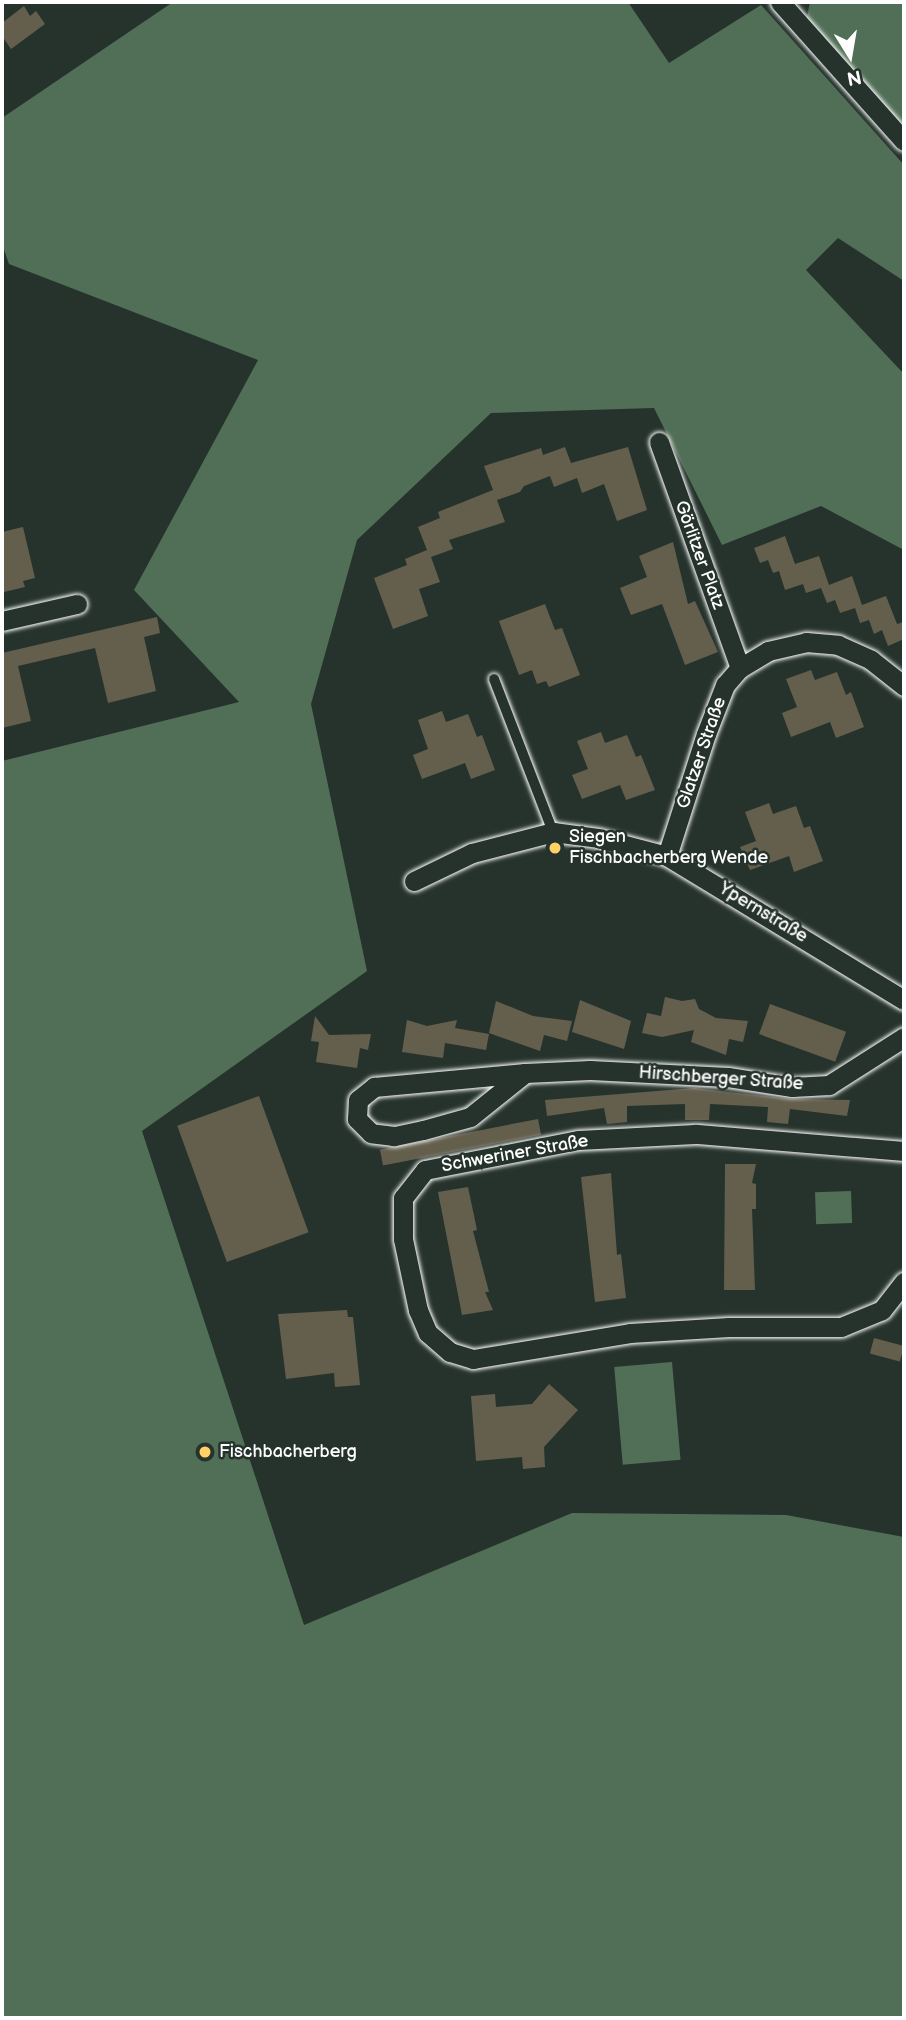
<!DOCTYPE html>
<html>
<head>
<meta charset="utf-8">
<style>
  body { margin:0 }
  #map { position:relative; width:906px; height:2020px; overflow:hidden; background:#26332d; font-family:"Balsamiq Sans",sans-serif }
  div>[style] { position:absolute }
  .green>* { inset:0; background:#516e56; transform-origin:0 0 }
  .building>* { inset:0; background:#645f4c; transform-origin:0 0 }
  .roads { filter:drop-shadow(0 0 2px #fff) drop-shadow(0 0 2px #fff) }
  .service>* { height:10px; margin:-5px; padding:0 5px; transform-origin:5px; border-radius:5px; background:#26332d }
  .minor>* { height:19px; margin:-9.5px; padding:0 9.5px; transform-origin:9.5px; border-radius:9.5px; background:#26332d }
  .dots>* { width:19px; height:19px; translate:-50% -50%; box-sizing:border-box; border:4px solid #26332d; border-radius:50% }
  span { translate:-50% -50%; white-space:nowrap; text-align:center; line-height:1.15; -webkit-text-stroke:5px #26332d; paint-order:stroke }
  .street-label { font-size:18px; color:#fff }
  .poi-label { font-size:18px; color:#fff }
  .left { translate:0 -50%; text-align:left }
  .frame { position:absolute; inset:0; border:4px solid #fff; pointer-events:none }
  .north { position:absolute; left:815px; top:21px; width:70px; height:70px; -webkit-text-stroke:5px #26332d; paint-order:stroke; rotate:169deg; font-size:19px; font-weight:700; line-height:28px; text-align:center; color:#fff }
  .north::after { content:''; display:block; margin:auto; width:24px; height:32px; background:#fff; clip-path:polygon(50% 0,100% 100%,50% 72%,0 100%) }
</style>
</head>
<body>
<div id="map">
  <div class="green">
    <i style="clip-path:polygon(173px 2px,628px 2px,669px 63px,761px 5px,904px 165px,904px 281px,838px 238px,806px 270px,904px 374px,904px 550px,821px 506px,722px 545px,654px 408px,491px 413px,357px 540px,311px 704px,367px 971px,142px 1131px,304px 1625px,572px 1513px,786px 1515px,904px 1537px,904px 2018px,2px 2018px,2px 761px,239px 702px,134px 590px,258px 360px,9px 264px,2px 244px,2px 118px)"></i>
    <i style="clip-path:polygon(810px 2px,904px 2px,904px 128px,806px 22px)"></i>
    <i style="left:851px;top:1191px;width:32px;height:36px;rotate:88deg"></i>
    <i style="left:672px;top:1362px;width:98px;height:58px;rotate:85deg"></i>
  </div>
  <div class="building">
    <i style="clip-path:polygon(24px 6px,30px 16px,36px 11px,45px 24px,11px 49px,2px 36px,2px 23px)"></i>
    <i style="clip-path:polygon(565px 447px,571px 463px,628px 447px,647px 510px,617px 521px,604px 484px,582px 493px,577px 478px,554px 487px,550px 476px,524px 486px,520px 492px,497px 500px,505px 522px,449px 540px,453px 549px,431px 557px,440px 582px,419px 589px,428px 616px,393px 629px,374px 578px,407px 565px,405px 559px,427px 550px,418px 527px,440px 518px,438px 512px,493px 490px,484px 466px,541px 448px,543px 455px)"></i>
    <i style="clip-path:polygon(23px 527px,35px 578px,23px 581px,25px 587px,4px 592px,2px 532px)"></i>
    <i style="clip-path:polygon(785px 536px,795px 564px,819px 556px,829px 585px,852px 576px,862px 605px,886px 596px,897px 624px,904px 622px,904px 639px,888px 646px,882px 630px,874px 634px,869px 620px,860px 623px,855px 608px,840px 613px,835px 600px,827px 603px,821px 588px,806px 593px,803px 584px,785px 590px,779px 571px,773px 573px,768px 560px,760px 563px,754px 548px)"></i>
    <i style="clip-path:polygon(673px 542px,688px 604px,695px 601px,718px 652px,685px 665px,662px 604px,631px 615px,620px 588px,647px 577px,639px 556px)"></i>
    <i style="clip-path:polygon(545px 604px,555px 630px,562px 628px,580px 675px,549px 687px,546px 681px,537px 684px,532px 670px,519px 675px,499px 621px)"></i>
    <i style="clip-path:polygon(157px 617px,160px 633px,144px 637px,156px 691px,108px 703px,95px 648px,18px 666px,31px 721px,2px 728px,2px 653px)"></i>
    <i style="clip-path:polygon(811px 670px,815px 680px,837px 672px,846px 695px,851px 692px,864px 727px,836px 738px,830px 722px,791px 737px,782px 713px,797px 707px,786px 679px)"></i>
    <i style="clip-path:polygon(442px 711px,446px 722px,468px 714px,477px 737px,482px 735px,495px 770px,471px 779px,465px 763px,422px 779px,413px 755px,428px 749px,418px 720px)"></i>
    <i style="clip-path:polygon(601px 732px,605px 743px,627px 735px,636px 757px,641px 755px,655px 790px,626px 800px,620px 785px,582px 799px,572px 775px,588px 769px,577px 741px)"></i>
    <i style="clip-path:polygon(769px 803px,773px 814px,796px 806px,804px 828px,810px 826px,823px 861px,794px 872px,789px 856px,750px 870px,740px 847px,756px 841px,745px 812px)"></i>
    <i style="clip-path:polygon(665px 997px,682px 1001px,695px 999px,699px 1009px,716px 1018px,748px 1021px,743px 1042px,729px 1039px,726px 1055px,691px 1042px,694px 1030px,662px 1037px,642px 1033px,647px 1013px,661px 1016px)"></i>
    <i style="clip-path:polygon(580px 1000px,631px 1021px,624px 1049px,572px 1032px)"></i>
    <i style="clip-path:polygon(496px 1001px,533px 1016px,572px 1021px,567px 1041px,544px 1035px,540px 1051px,489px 1033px)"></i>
    <i style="left:770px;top:1004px;width:81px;height:32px;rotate:20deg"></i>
    <i style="clip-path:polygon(315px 1016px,329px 1035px,371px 1034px,368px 1050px,360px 1048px,357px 1068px,316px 1062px,319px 1042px,311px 1041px)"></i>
    <i style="clip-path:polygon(407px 1020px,427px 1026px,457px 1020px,455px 1028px,489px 1034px,486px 1050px,445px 1043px,443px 1058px,402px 1052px)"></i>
    <i style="clip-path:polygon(694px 1088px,790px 1099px,850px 1100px,847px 1116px,790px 1109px,788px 1124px,767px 1122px,768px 1107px,710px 1104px,709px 1120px,685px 1120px,685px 1104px,627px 1106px,627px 1122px,607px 1124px,604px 1108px,547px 1116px,545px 1100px)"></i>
    <i style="left:259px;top:1096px;width:145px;height:87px;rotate:70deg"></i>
    <i style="left:538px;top:1119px;width:16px;height:161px;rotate:79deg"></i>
    <i style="clip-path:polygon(725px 1164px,756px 1164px,752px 1183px,756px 1184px,756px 1209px,752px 1209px,755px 1290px,724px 1290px)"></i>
    <i style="clip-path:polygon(611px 1173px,617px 1255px,621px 1254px,626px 1298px,595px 1302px,581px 1177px)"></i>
    <i style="clip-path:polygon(468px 1187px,477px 1230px,473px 1231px,489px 1292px,485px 1292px,493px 1310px,462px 1315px,438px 1192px)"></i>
    <i style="clip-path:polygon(347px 1310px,348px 1317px,353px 1317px,360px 1385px,335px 1387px,334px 1373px,286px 1379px,278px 1314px)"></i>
    <i style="left:874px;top:1338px;width:31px;height:16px;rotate:15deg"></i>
    <i style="clip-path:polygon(549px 1384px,578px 1410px,544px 1447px,545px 1467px,523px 1469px,522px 1457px,476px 1461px,471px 1396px,495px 1394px,496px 1407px,532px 1404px)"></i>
  </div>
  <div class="roads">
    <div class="service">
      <i style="left:494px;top:679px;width:164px;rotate:68.9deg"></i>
    </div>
    <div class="minor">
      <i style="left:780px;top:2px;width:186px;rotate:48.3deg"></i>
      <i style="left:659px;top:442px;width:240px;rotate:70.3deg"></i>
      <i style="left:2px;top:621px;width:77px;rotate:-12.8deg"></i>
      <i style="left:667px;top:856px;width:128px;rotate:-72.3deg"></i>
      <i style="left:706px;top:734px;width:53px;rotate:-68.8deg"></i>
      <i style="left:725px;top:685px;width:23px;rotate:-49deg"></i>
      <i style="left:740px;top:668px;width:33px;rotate:-31deg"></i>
      <i style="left:768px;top:651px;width:39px;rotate:-13deg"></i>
      <i style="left:806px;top:642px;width:32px;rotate:5deg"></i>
      <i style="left:838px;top:645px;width:36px;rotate:24deg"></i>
      <i style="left:871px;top:660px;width:42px;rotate:38.2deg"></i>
      <i style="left:414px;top:881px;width:64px;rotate:-25.8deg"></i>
      <i style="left:472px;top:853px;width:84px;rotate:-14.5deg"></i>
      <i style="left:553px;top:832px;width:45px;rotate:7.6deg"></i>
      <i style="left:598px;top:838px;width:71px;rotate:14.6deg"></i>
      <i style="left:667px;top:856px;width:277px;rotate:31.3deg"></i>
      <i style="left:525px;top:1073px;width:70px;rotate:141.3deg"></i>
      <i style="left:470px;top:1117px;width:49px;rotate:164.5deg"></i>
      <i style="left:423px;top:1130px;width:30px;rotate:168deg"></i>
      <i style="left:394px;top:1136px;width:23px;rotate:-173deg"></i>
      <i style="left:371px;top:1133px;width:20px;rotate:-135deg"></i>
      <i style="left:357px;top:1119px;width:19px;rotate:-87deg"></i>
      <i style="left:358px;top:1100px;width:21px;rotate:-39deg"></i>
      <i style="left:374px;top:1087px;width:152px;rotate:-5.3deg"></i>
      <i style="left:525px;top:1073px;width:65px;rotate:-2.6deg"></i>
      <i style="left:590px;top:1070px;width:138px;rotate:2.9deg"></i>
      <i style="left:728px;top:1077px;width:65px;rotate:8.9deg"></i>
      <i style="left:792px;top:1087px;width:37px;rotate:-3deg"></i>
      <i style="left:829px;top:1085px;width:89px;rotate:-32.6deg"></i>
      <i style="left:904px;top:1151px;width:210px;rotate:-175.3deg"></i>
      <i style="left:695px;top:1134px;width:117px;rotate:177.1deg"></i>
      <i style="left:578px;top:1140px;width:156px;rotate:168.9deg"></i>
      <i style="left:425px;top:1170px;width:36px;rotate:128deg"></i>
      <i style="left:403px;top:1198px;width:41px;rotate:90deg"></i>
      <i style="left:403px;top:1239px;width:73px;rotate:78.1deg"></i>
      <i style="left:418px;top:1310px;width:25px;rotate:67deg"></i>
      <i style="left:428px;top:1333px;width:29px;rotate:41deg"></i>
      <i style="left:450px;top:1352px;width:24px;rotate:17deg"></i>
      <i style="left:473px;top:1359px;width:159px;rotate:-9.4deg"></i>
      <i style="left:630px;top:1333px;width:99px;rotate:-3.5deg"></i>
      <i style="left:729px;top:1327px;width:112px"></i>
      <i style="left:841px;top:1327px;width:44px;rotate:-22.5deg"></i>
      <i style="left:882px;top:1310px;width:36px;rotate:-52deg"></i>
    </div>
  </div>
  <div class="dots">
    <i style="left:555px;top:848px;background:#ffd166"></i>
    <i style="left:205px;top:1452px;background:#ffd166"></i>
  </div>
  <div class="street-label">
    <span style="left:699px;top:555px;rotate:70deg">Görlitzer Platz</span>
    <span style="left:702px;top:753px;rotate:-71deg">Glatzer Straße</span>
    <span style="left:763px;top:913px;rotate:31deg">Ypernstraße</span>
    <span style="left:721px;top:1079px;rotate:4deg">Hirschberger Straße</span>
    <span style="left:515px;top:1154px;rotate:-10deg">Schweriner Straße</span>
  </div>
  <div class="poi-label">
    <span class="left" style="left:569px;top:848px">Siegen<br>Fischbacherberg Wende</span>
    <span class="left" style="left:219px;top:1452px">Fischbacherberg</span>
  </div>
  <div class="frame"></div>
  <div class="north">N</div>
</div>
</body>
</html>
